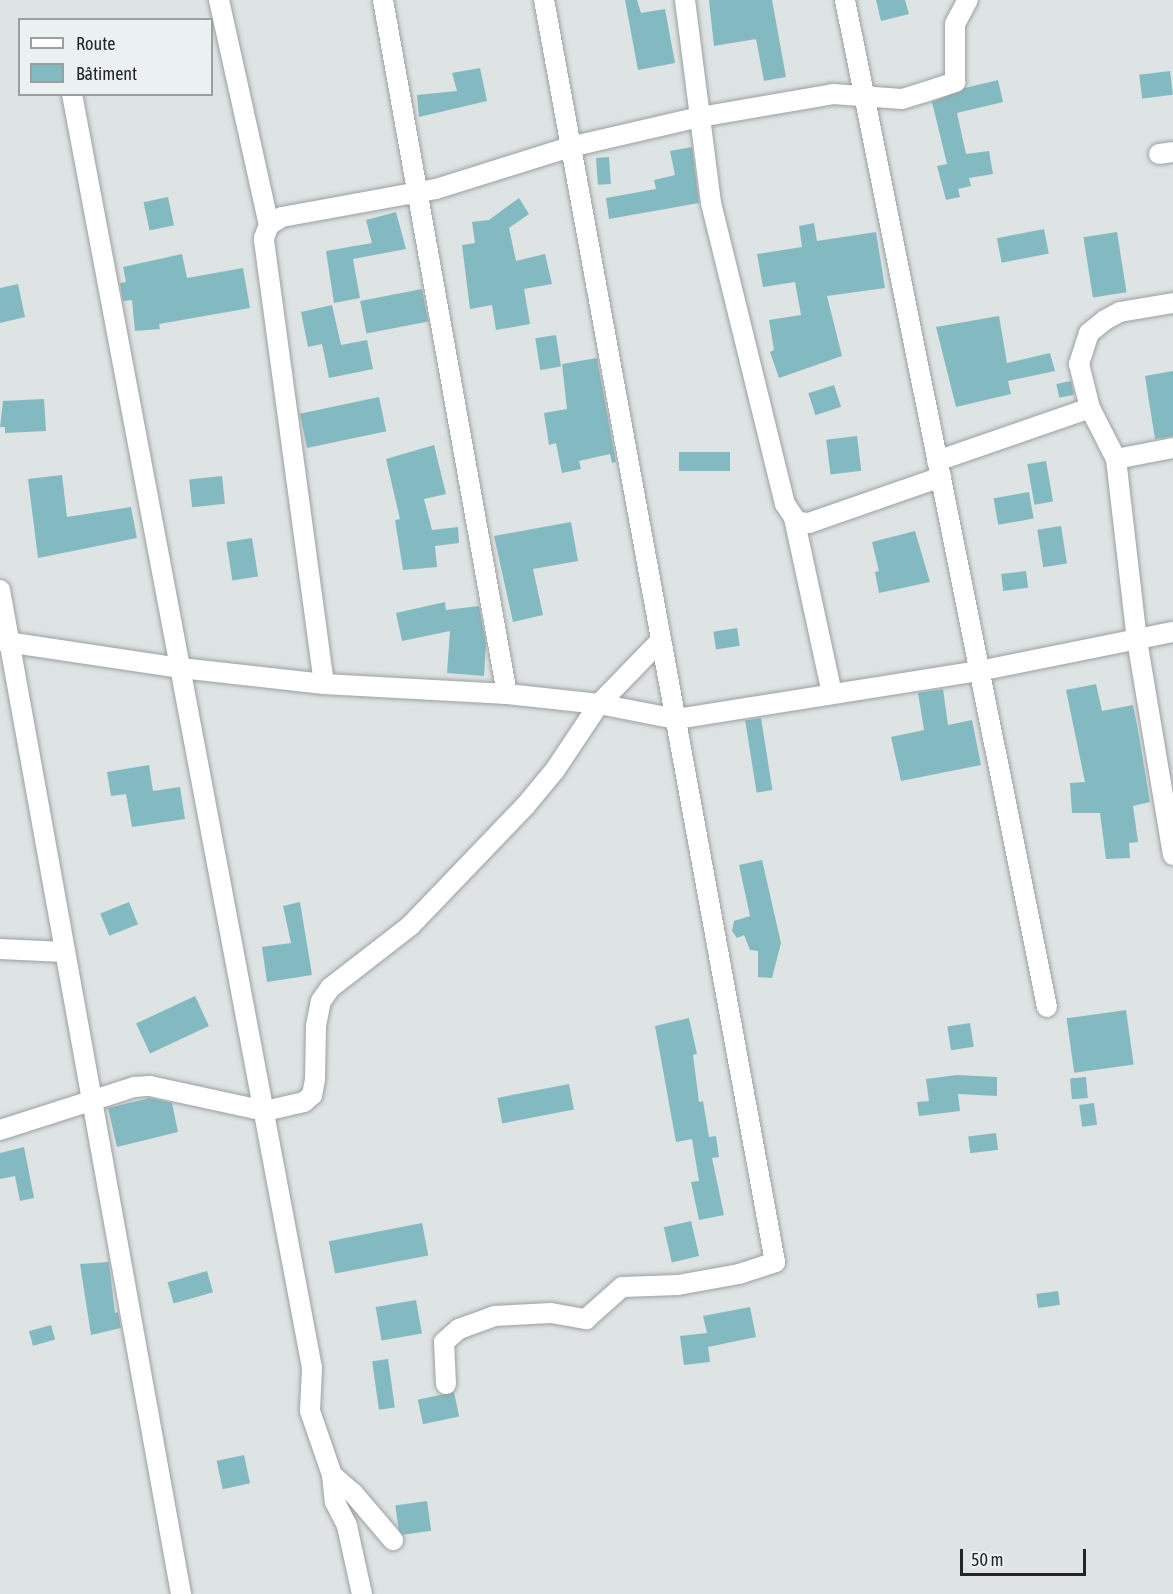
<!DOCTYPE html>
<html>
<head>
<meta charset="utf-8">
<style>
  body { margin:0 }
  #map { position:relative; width:1173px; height:1594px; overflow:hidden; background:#dee3e3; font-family:"Asap Condensed",sans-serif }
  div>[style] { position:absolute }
  .building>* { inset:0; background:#83bac1; transform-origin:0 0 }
  .roads { filter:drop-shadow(0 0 2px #9ba0a1) drop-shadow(0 0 2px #9ba0a1) }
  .minor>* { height:20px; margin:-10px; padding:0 10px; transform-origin:10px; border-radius:10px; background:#fff }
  span { translate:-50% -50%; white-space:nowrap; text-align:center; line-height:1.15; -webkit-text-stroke:4.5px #ebf0f1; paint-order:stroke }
  .legend { position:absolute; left:18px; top:18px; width:195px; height:78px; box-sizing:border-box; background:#ebf0f1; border:2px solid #9b9fa0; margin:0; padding:8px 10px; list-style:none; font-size:18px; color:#242626 }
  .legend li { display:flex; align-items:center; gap:12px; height:30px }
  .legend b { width:30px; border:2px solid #9b9fa0 }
  .scale { position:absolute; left:960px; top:1549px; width:126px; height:27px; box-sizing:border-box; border:3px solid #242626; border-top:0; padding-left:8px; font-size:18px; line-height:21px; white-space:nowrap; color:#242626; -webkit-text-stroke:4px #ebf0f1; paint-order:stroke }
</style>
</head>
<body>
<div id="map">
  <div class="building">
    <i style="clip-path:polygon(625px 0,637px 0,641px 13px,665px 9px,675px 63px,638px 70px)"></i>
    <i style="clip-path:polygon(709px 0,772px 0,786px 77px,764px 81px,756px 39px,714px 46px)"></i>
    <i style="clip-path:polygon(876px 0,905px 0,909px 14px,881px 21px)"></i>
    <i style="clip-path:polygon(480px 68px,487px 101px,419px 117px,417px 95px,457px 91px,452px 73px)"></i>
    <i style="left:1170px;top:71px;width:24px;height:31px;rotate:83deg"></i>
    <i style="clip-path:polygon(998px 80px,1003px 102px,957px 113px,966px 154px,989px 151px,993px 174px,969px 178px,971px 186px,958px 189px,960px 197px,946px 200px,937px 166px,947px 164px,932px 102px,965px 88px)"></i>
    <i style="clip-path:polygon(692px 147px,699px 203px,609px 219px,606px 198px,656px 189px,654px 180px,675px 175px,670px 151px)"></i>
    <i style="left:609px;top:157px;width:27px;height:13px;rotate:86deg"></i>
    <i style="left:168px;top:197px;width:29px;height:25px;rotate:78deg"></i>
    <i style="clip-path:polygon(519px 198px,529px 214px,509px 228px,516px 261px,545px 254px,552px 284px,524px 289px,530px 324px,496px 330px,492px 305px,470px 309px,462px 245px,475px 243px,472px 222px,489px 220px)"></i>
    <i style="clip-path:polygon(396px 212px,406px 249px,353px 259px,360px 298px,334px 303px,326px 251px,372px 243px,366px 220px)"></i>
    <i style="clip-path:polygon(814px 223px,817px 241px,876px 232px,885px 288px,827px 296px,842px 356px,779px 378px,770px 352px,774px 350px,769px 320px,801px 315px,795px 282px,763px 287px,757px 254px,802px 247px,799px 226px)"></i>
    <i style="left:1044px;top:229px;width:25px;height:48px;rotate:79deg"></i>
    <i style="left:1117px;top:232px;width:61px;height:34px;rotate:81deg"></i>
    <i style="clip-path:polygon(182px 254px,187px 278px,243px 268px,250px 308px,159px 324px,160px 329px,135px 331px,132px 300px,123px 301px,120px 283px,126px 282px,123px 267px)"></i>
    <i style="clip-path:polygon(18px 284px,25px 317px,0 323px,0 288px)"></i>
    <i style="left:422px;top:289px;width:33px;height:63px;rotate:79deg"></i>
    <i style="clip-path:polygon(332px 305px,341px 345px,367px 340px,373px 369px,329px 378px,322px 344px,308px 347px,301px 312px)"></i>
    <i style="clip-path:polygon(999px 316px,1007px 363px,1050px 353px,1055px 371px,1008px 381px,1011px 394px,956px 407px,936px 327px)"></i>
    <i style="left:556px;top:335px;width:32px;height:21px;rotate:81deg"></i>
    <i style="clip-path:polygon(597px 358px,616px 462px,612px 463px,610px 454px,579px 461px,581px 469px,562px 473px,556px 443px,549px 445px,544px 413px,567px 409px,562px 364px)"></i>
    <i style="clip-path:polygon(1173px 371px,1173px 436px,1155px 439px,1145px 376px)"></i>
    <i style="left:1071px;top:381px;width:14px;height:15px;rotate:78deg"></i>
    <i style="left:834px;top:385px;width:23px;height:27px;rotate:72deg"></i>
    <i style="left:379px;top:397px;width:35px;height:81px;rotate:78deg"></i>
    <i style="clip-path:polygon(44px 399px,46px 431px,5px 433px,5px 427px,0 427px,3px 401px)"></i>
    <i style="left:857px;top:436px;width:35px;height:31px;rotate:83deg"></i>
    <i style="clip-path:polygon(434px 445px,446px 494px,424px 499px,432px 530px,458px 527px,459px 543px,435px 546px,437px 567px,403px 570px,395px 520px,400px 519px,386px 459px)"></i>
    <i style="left:730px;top:452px;width:19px;height:51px;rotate:90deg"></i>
    <i style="left:1046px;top:461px;width:41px;height:19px;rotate:80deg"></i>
    <i style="clip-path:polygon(62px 475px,67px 517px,131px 507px,137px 538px,38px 558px,28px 479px)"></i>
    <i style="left:222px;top:476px;width:28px;height:33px;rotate:84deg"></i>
    <i style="left:1029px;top:492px;width:27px;height:36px;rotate:80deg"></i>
    <i style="clip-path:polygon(571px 522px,578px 561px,533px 569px,543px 615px,513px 622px,494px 536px)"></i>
    <i style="left:1061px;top:526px;width:38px;height:24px;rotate:81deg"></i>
    <i style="clip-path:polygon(915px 531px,930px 582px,879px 593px,875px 572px,879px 571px,872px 542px)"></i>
    <i style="left:252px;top:538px;width:39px;height:26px;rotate:81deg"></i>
    <i style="left:1026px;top:571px;width:17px;height:25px;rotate:83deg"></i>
    <i style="clip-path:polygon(445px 602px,446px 610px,479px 606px,486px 644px,484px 676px,447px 673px,450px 631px,402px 641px,396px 613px)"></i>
    <i style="left:737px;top:628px;width:18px;height:24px;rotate:81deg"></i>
    <i style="clip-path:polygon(1096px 684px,1102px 711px,1133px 705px,1138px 730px,1150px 802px,1133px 806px,1138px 842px,1129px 843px,1130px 858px,1106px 859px,1100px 813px,1072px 813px,1070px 783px,1085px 782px,1066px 690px)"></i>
    <i style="clip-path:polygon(943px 689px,948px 725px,972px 720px,981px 765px,901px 781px,891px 737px,924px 730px,918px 693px)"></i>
    <i style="left:761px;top:718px;width:73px;height:16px;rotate:81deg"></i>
    <i style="clip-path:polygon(149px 765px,153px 791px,180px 787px,185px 819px,132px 827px,126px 794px,111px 796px,107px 772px)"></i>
    <i style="clip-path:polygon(762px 860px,781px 943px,772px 978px,758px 977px,758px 951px,750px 950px,744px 935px,737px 938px,732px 931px,734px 921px,750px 916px,739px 865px)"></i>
    <i style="left:129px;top:902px;width:24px;height:31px;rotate:68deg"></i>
    <i style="clip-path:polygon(300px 902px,312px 975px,267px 982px,262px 947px,291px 943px,283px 906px)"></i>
    <i style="left:195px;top:996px;width:33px;height:65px;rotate:65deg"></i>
    <i style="left:1126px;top:1010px;width:55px;height:60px;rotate:82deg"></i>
    <i style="clip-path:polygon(689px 1018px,697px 1054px,693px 1055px,699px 1102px,703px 1101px,709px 1137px,716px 1136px,719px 1157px,712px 1158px,724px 1215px,699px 1220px,691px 1182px,699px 1181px,692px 1139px,676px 1142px,655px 1026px)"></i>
    <i style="left:970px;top:1023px;width:24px;height:23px;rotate:81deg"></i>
    <i style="clip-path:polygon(957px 1075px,997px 1077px,997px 1096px,958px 1094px,960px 1111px,919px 1116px,917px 1102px,929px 1101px,926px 1079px)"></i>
    <i style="left:1086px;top:1077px;width:21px;height:16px;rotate:85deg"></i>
    <i style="left:569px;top:1084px;width:26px;height:73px;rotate:79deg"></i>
    <i style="clip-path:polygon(150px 1098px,172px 1103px,178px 1132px,117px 1147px,108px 1108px)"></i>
    <i style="left:1094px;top:1103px;width:22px;height:15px;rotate:82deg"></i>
    <i style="left:996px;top:1133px;width:17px;height:28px;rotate:83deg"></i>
    <i style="clip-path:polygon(24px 1147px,34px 1198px,20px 1201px,15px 1176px,0 1179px,0 1153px)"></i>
    <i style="left:691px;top:1221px;width:36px;height:28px;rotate:77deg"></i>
    <i style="left:422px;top:1223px;width:33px;height:95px;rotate:79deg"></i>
    <i style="clip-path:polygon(109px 1262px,115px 1313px,118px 1312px,121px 1328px,91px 1335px,80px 1264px)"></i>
    <i style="left:207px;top:1271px;width:22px;height:41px;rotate:74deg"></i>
    <i style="left:1058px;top:1291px;width:14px;height:22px;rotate:82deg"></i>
    <i style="left:416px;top:1300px;width:34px;height:41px;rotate:80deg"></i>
    <i style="clip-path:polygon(750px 1307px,756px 1337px,708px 1347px,710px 1362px,684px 1365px,680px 1336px,707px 1333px,703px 1316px)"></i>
    <i style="left:51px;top:1325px;width:15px;height:23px;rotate:74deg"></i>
    <i style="left:388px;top:1359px;width:49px;height:16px;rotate:82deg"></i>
    <i style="left:454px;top:1392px;width:25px;height:37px;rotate:78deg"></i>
    <i style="left:244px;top:1455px;width:29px;height:28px;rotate:78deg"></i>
    <i style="left:427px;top:1501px;width:30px;height:32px;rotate:82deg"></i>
  </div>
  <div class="roads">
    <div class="minor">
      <i style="left:219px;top:0;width:230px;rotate:77.5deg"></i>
      <i style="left:383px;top:0;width:705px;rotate:79.87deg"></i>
      <i style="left:685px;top:0;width:205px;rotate:82.7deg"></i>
      <i style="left:711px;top:203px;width:310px;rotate:76.2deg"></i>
      <i style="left:785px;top:504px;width:22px;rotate:56deg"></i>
      <i style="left:797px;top:522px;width:12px;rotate:5deg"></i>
      <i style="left:809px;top:523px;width:140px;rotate:-19.2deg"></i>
      <i style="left:845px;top:0;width:1027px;rotate:78.66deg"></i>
      <i style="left:72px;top:94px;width:1296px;rotate:79.33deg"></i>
      <i style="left:312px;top:1368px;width:43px;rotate:92.7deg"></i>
      <i style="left:310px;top:1411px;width:68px;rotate:71deg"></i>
      <i style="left:332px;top:1475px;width:28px;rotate:41deg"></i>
      <i style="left:353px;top:1493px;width:62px;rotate:49.6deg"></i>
      <i style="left:1159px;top:154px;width:14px;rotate:-8deg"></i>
      <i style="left:1173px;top:303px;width:54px;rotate:170.4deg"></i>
      <i style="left:1120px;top:312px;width:17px;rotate:152deg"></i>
      <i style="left:1105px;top:320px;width:21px;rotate:141deg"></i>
      <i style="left:1089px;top:333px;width:33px;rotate:108deg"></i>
      <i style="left:1079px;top:364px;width:45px;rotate:76deg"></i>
      <i style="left:1090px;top:408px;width:57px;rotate:63deg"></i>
      <i style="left:1116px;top:459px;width:182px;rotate:83.4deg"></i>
      <i style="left:1137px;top:640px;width:218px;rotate:80.5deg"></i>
      <i style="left:1116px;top:459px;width:58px;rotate:-10.9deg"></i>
      <i style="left:937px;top:461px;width:162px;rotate:-19.1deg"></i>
      <i style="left:794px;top:518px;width:180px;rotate:77.8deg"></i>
      <i style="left:0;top:590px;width:1020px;rotate:79.78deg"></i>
      <i style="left:0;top:641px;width:183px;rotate:8.5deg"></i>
      <i style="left:181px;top:668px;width:144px;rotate:6.4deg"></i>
      <i style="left:324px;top:684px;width:183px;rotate:3.1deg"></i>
      <i style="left:507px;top:694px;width:93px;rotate:6.2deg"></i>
      <i style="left:599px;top:704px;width:78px;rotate:11deg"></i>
      <i style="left:676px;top:719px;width:307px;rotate:-9deg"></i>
      <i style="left:979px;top:671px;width:198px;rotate:-11.4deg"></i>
      <i style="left:324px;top:684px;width:450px;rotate:-97.7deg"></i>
      <i style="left:264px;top:238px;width:14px;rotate:-69deg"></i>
      <i style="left:269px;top:225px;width:15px;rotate:-32deg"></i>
      <i style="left:282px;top:217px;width:157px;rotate:-10.3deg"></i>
      <i style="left:436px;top:189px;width:140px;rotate:-17.4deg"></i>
      <i style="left:570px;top:147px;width:133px;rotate:-13deg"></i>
      <i style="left:700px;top:117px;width:135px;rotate:-9.8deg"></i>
      <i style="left:833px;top:94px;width:69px;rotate:4.1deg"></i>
      <i style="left:902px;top:99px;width:24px;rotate:-17deg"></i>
      <i style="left:925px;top:92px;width:32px;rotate:-18deg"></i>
      <i style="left:955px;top:82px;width:58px;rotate:-90deg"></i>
      <i style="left:955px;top:24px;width:27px;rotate:-62deg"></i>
      <i style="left:0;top:949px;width:64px;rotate:2.7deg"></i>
      <i style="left:0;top:1130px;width:141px;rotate:-17.8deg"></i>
      <i style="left:134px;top:1087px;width:16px;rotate:-4deg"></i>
      <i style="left:150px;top:1086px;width:118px;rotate:12.3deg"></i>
      <i style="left:265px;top:1111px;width:40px;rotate:-13deg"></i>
      <i style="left:304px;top:1102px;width:11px;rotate:-41deg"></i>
      <i style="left:312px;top:1095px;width:16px;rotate:-79deg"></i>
      <i style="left:315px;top:1079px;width:53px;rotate:-88.9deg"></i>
      <i style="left:316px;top:1026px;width:25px;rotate:-79deg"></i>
      <i style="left:321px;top:1001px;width:16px;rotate:-55deg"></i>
      <i style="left:330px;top:988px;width:101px;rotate:-37.8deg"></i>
      <i style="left:410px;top:926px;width:168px;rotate:-46.2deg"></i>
      <i style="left:526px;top:805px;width:45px;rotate:-50.4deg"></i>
      <i style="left:555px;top:770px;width:79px;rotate:-56.3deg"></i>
      <i style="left:599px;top:704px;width:89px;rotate:-45.9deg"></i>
      <i style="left:446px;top:1384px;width:42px;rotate:-92.7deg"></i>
      <i style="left:444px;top:1342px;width:20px;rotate:-41deg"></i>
      <i style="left:459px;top:1329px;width:37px;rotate:-20deg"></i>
      <i style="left:494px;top:1316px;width:57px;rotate:-3deg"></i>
      <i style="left:551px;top:1313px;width:36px;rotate:10deg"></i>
      <i style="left:586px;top:1319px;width:48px;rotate:-41.6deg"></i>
      <i style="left:622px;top:1287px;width:56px;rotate:-2deg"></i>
      <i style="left:678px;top:1285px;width:62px;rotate:-10.2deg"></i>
      <i style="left:739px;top:1274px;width:38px;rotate:-18deg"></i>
      <i style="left:775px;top:1262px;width:1283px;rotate:-100.37deg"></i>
      <i style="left:332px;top:1475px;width:27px;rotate:84deg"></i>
      <i style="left:335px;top:1502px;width:27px;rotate:63deg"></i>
      <i style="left:347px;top:1526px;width:70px;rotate:77.6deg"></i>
    </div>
  </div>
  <ul class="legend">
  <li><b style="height:8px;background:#fff"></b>Route</li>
  <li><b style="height:16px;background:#83bac1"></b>Bâtiment</li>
  </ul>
  <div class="scale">50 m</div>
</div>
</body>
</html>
